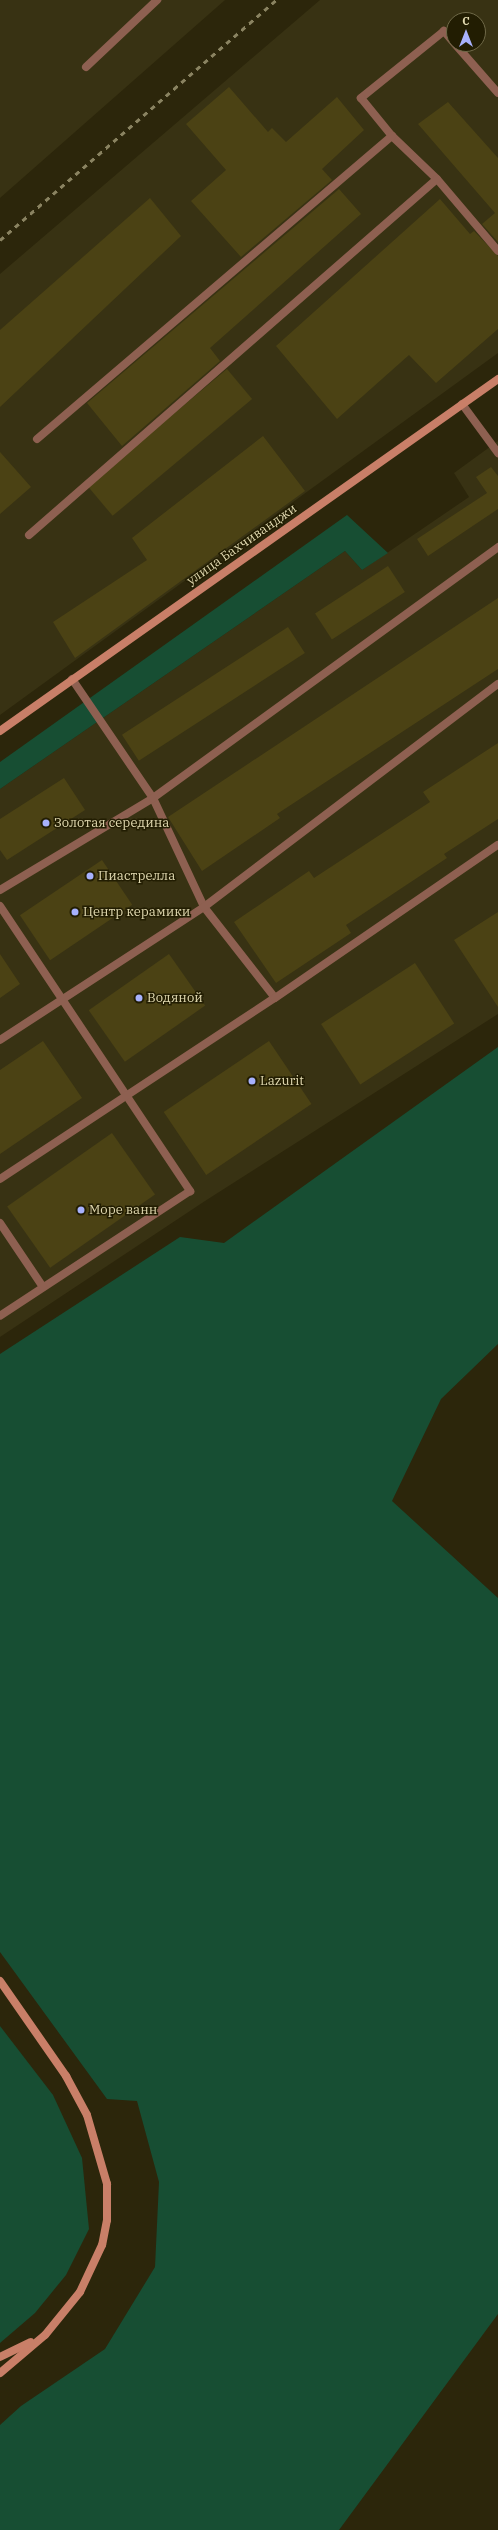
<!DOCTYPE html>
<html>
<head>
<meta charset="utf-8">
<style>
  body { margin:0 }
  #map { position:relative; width:498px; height:2530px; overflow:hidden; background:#2c260b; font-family:"IBM Plex Serif",serif }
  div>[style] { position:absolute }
  .built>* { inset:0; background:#383213 }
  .green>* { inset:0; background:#174e33 }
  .building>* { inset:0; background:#4b4214; transform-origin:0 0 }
  .service>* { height:8px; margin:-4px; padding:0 4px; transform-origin:4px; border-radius:4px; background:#8e6051 }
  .secondary>* { height:8px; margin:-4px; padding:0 4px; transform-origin:4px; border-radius:4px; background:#c97f68 }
  .rail>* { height:3px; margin-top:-1.5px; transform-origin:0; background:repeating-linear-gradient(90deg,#8a8361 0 5px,transparent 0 10px) }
  .dots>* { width:11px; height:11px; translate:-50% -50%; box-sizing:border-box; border:2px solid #221d02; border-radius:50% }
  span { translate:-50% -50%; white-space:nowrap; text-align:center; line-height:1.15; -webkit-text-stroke:3px #221d02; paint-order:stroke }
  .street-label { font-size:13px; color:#e2dab1 }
  .poi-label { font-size:13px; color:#e2dab1 }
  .left { translate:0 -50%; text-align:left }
  .north { position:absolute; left:446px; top:12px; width:40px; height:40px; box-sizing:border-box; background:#221d02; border:1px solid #6f6948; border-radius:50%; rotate:0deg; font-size:11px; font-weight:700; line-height:16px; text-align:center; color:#e2dab1 }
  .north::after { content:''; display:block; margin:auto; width:14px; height:18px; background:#a7b1fc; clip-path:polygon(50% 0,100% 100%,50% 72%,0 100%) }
</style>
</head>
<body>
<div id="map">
  <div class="built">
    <i style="clip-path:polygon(0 0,225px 0,0 198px)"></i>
    <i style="clip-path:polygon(evenodd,320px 0,498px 0,498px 353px,0 715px,0 274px,320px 0,454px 20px,478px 20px,478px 44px,454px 44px,454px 20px)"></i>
    <i style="clip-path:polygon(498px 441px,498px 1014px,205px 1201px,0 1337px,0 789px,345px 551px,362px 570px,469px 497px,454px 473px)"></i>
  </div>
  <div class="green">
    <i style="clip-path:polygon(347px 515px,388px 553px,362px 570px,345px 551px,0 789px,0 762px)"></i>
    <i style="clip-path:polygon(498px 1047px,498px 1344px,441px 1399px,392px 1501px,498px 1598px,498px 2314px,339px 2530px,0 2530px,0 2425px,21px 2406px,105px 2349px,155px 2267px,159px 2182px,137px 2101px,107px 2099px,0 1952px,0 1354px,180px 1237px,224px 1243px)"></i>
    <i style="clip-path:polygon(0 2026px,53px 2095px,82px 2158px,89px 2229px,66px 2275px,35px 2313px,0 2343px)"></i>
  </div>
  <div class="building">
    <i style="clip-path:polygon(229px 87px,268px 132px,272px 128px,286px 142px,337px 97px,364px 130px,322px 169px,332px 180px,241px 257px,191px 201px,226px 170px,186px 124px)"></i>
    <i style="clip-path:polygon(448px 102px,498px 158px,498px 242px,482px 224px,495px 213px,418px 124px)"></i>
    <i style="clip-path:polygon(339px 189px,361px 214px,210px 348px,220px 361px,122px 446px,87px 403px)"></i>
    <i style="clip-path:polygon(150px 198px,181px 236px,0 407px,0 330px)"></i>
    <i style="clip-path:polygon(440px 199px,470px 234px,474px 231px,498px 256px,498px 329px,436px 383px,409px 355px,337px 419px,276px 346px)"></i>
    <i style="left:227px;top:369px;width:39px;height:182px;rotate:50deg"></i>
    <i style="clip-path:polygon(263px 436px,305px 491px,75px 658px,53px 622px,147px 560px,132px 538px)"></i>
    <i style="clip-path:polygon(0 452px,31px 487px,0 514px)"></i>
    <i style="clip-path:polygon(491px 467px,498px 476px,498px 509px,428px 556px,417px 539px,487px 493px,476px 477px)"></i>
    <i style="left:388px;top:566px;width:31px;height:87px;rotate:57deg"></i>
    <i style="clip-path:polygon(498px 598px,498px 669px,277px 814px,280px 818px,202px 871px,168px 817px)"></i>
    <i style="left:288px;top:627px;width:31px;height:198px;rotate:57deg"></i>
    <i style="clip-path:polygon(498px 743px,498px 819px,444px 854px,447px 858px,346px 925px,351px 933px,276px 983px,234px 922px,309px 871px,314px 878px,430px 802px,423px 792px)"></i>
    <i style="clip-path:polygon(64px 778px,85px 810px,7px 860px,0 850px,0 819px)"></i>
    <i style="left:102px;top:860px;width:54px;height:99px;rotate:56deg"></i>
    <i style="clip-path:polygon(498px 912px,498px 1007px,454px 940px)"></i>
    <i style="clip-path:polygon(0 954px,20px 984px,0 998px)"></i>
    <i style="left:169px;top:954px;width:63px;height:98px;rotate:55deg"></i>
    <i style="left:415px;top:963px;width:72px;height:112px;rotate:57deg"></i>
    <i style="clip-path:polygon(43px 1041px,82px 1098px,0 1154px,0 1070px)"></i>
    <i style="left:269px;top:1041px;width:76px;height:127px;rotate:56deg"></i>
    <i style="left:112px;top:1133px;width:75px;height:128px;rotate:55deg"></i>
  </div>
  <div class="service">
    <i style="left:454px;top:43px;width:16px;rotate:-130deg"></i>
    <i style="left:444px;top:31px;width:107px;rotate:141.1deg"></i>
    <i style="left:361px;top:98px;width:49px;rotate:50.8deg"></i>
    <i style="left:392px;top:136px;width:62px;rotate:43.7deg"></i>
    <i style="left:437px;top:179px;width:94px;rotate:49.7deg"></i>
    <i style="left:455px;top:44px;width:65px;rotate:48.7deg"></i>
    <i style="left:86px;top:67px;width:98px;rotate:-43.3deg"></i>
    <i style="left:462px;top:404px;width:61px;rotate:53.7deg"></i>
    <i style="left:37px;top:439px;width:467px;rotate:-40.5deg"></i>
    <i style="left:29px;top:535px;width:541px;rotate:-41.11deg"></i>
    <i style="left:72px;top:679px;width:144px;rotate:55.8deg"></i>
    <i style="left:153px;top:798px;width:120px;rotate:64.9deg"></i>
    <i style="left:204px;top:907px;width:115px;rotate:52deg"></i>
    <i style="left:0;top:890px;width:179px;rotate:-31deg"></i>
    <i style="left:153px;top:798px;width:427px;rotate:-36deg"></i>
    <i style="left:0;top:906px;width:343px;rotate:56.3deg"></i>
    <i style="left:190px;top:1191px;width:227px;rotate:146.7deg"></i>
    <i style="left:0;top:1040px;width:244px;rotate:-33.1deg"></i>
    <i style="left:204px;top:907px;width:369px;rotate:-37.2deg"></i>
    <i style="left:0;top:1179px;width:329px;rotate:-33.4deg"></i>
    <i style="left:275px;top:998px;width:270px;rotate:-34.5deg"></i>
    <i style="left:0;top:1223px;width:77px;rotate:56.1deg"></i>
  </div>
  <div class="secondary">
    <i style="left:0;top:731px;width:610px;rotate:-35.25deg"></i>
    <i style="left:0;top:1981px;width:116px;rotate:55.2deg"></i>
    <i style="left:66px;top:2076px;width:44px;rotate:61.7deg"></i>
    <i style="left:87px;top:2115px;width:72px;rotate:73.8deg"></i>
    <i style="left:107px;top:2184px;width:36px;rotate:90deg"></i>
    <i style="left:107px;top:2220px;width:25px;rotate:101deg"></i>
    <i style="left:102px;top:2245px;width:52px;rotate:115.1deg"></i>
    <i style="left:80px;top:2292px;width:55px;rotate:129.1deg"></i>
    <i style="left:45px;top:2335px;width:59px;rotate:139.8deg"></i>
    <i style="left:0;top:2357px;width:34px;rotate:-26deg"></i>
  </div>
  <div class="rail">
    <i style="left:0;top:240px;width:366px;rotate:-41deg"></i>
  </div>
  <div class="dots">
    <i style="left:46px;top:823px;background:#a7b1fc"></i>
    <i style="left:90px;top:876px;background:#a7b1fc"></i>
    <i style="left:75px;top:912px;background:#a7b1fc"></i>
    <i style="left:139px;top:998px;background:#a7b1fc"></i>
    <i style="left:252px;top:1081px;background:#a7b1fc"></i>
    <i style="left:81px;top:1210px;background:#a7b1fc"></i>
  </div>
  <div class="street-label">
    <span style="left:242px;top:545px;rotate:-35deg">улица Бахчиванджи</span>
  </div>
  <div class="poi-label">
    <span class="left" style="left:54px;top:823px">Золотая середина</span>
    <span class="left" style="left:98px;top:876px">Пиастрелла</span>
    <span class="left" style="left:83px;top:912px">Центр керамики</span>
    <span class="left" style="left:147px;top:998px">Водяной</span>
    <span class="left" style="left:260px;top:1081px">Lazurit</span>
    <span class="left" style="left:89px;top:1210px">Море ванн</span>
  </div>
  <div class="north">С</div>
</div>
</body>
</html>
